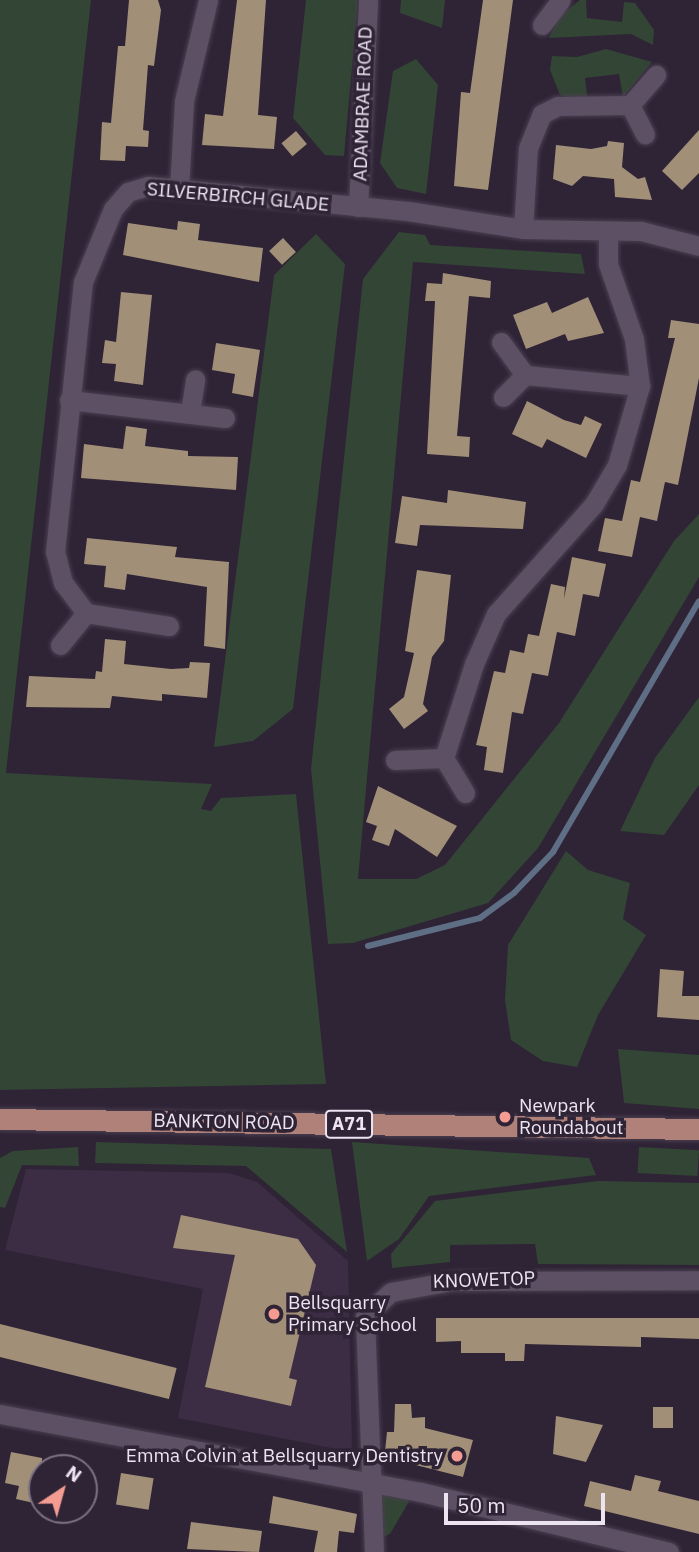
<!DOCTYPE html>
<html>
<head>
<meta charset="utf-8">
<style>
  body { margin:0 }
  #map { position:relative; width:699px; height:1552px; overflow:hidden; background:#2f2336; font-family:"IBM Plex Sans",sans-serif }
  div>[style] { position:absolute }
  .built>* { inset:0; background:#3c2d45 }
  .green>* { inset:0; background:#334535; transform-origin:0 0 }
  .stream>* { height:6px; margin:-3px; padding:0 3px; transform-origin:3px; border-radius:3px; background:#5e6e85 }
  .building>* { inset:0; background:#a18f77; transform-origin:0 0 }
  .roads { filter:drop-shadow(0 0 2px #4a4050) drop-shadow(0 0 2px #4a4050) }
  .street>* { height:19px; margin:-9.5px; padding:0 9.5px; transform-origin:9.5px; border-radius:9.5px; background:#5d5065 }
  .primary>* { height:21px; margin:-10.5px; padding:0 10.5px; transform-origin:10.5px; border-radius:10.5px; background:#af8178 }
  .dots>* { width:19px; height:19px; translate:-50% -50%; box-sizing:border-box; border:4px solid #2f2336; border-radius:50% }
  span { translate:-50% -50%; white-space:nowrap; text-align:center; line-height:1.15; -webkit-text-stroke:7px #2f2336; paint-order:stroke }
  .shield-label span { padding:2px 5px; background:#2f2336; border:2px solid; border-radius:5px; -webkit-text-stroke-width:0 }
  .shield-label { font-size:18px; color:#ece4f1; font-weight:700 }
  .street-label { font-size:19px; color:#ece4f1 }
  .poi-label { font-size:19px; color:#ece4f1 }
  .left { translate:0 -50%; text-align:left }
  .right { translate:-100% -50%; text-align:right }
  .north { position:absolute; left:28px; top:1454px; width:70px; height:70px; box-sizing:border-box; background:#2f2336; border:2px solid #7b7081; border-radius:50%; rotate:36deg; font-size:19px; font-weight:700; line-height:28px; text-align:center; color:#ece4f1 }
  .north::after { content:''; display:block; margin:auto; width:24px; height:32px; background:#f59c92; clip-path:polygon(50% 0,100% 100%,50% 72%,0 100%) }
  .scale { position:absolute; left:444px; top:1493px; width:161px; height:32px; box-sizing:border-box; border:4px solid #ece4f1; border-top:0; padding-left:9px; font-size:21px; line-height:24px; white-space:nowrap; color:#ece4f1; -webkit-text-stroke:5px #2f2336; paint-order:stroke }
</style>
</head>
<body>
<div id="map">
  <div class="built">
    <i style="clip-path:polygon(26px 1169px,229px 1173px,257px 1182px,348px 1261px,352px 1452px,178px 1418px,203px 1289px,5px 1250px)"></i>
  </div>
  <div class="green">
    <i style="clip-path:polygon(0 0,91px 0,6px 773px,212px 784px,201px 809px,211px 811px,221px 798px,296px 794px,326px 1084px,0 1090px)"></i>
    <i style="clip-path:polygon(306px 0,358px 0,344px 156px,325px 155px,293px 118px)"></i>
    <i style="clip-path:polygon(401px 0,445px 0,442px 28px,400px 13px)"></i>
    <i style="clip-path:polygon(580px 0,586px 0,587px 18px,622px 22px,624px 2px,635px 3px,654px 30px,653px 45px,631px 34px,549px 38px,559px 17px)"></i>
    <i style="clip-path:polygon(606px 49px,652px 62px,623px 97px,619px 74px,585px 78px,588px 103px,560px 95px,550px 70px,552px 56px,577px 57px)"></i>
    <i style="clip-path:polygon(416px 59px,438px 85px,426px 194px,397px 188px,380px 163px,393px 71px)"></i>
    <i style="clip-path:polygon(399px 232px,425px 235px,430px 245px,581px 254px,585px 274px,413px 262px,358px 879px,416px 879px,445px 865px,559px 723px,674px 541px,699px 514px,699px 577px,538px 848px,488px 903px,353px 943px,328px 944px,311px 769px,363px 279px)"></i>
    <i style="clip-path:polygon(316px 234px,345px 264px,293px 709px,253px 741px,214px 747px,274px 275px)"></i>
    <i style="clip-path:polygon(699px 697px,699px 785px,664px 835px,620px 831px,655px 758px)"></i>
    <i style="clip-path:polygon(566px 851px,588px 870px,630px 883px,623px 919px,646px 935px,598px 1015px,577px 1067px,543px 1061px,511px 1040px,505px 1000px,508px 945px)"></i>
    <i style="clip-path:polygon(618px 1049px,699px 1055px,699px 1109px,624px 1103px)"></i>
    <i style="clip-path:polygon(96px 1142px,331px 1149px,347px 1252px,246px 1166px,95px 1163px)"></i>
    <i style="clip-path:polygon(352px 1142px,589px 1158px,596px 1175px,429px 1196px,399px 1239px,367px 1261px)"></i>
    <i style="clip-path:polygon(78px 1147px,79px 1166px,22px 1165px,5px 1208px,0 1207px,0 1158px,13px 1151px)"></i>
    <i style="left:639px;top:1147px;width:60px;height:26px;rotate:3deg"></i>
    <i style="clip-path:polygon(598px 1181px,699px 1183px,699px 1265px,538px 1264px,535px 1244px,450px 1245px,450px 1262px,392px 1268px,391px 1254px,435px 1201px)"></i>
    <i style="clip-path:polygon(379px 1493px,411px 1498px,390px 1534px,379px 1539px)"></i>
  </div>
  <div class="stream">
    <i style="left:368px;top:946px;width:115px;rotate:-14deg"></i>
    <i style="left:480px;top:918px;width:42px;rotate:-36.3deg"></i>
    <i style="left:514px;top:893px;width:57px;rotate:-46.4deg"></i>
    <i style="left:553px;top:852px;width:290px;rotate:-59.8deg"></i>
  </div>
  <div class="building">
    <i style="clip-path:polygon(129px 0,158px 0,161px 10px,154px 66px,148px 65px,143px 130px,149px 131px,148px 147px,126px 146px,125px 161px,100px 160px,102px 122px,111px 123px,118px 46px,125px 46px)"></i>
    <i style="clip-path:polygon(237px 0,266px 0,258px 115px,277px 117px,274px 149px,202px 145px,205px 114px,223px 116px)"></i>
    <i style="clip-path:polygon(483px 0,513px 0,488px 190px,454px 186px,461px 92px,470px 93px)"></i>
    <i style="clip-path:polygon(699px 130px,699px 173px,682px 190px,662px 171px)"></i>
    <i style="left:296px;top:131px;width:17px;height:19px;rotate:50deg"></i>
    <i style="clip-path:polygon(608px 141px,624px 143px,622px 167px,638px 179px,645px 177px,652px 200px,615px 197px,614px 179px,583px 176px,572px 186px,553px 179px,556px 145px,591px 149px,607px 146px)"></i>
    <i style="clip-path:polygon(178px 221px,200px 224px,198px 240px,263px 248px,259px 282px,123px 255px,128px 223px,177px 230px)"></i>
    <i style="left:283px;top:238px;width:19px;height:19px;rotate:47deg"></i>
    <i style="clip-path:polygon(443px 273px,491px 281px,490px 298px,469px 296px,457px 436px,470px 437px,469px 457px,427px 454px,435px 301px,425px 301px,427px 283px,442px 284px)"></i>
    <i style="clip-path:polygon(121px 292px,152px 295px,143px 385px,114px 381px,116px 364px,102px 363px,105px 340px,116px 342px)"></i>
    <i style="clip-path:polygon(588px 297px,604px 333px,568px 341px,565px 334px,526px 349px,513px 315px,547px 302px,552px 313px)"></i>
    <i style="clip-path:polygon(671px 320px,699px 324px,699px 378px,678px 485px,665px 482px,657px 521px,640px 517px,632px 557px,598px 551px,605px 518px,622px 521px,631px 480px,640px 482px,675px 338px,668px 338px)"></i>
    <i style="clip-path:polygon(216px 343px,260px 350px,253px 397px,232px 393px,235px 374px,212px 370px)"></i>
    <i style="clip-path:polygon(527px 401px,564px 420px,581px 425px,585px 416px,602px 424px,586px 458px,547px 439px,542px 448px,512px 434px)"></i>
    <i style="clip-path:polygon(126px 426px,147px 429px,145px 446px,188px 451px,188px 456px,238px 457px,236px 490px,81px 478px,84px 444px,123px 449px)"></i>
    <i style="clip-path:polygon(448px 490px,526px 502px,523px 529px,420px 525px,417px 546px,395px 543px,402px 496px,447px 503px)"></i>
    <i style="clip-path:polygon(87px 538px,177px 547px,175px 557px,229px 562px,225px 649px,204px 646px,207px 587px,127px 574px,125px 590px,104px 587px,106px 566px,84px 564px)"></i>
    <i style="clip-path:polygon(572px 557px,606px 564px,599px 597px,583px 594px,575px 636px,557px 632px,548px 676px,532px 673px,523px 714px,512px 712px,503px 773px,484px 770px,487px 747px,476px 745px,494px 671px,505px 673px,510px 650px,524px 653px,528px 634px,539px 636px,551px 584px,565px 587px,564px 599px)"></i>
    <i style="clip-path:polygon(417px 570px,451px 575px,444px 641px,432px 657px,423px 704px,428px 711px,404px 729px,389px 709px,404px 697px,414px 653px,405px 651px)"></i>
    <i style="clip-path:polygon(105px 639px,126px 641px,124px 664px,171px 669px,189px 668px,190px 662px,210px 663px,207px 698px,162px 694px,162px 701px,112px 696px,110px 708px,26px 707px,29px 676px,95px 679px,96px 671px,102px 672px)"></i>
    <i style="clip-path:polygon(378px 786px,457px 826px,437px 857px,395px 829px,389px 846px,372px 840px,377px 826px,366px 822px)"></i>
    <i style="clip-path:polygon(660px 969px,684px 971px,682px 996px,699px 996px,699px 1020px,657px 1017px)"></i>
    <i style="clip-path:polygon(181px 1215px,298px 1239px,316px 1265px,289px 1378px,297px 1380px,291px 1406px,205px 1387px,235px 1255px,173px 1248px)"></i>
    <i style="clip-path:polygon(436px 1318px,699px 1318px,699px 1339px,641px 1337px,641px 1347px,525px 1344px,524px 1361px,505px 1361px,505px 1353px,461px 1353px,461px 1341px,436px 1342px)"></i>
    <i style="left:0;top:1324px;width:182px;height:32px;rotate:14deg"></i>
    <i style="clip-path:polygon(395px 1404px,411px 1404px,412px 1418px,425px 1417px,425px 1428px,473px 1440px,463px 1477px,396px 1460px,385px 1451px,387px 1432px,394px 1432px)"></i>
    <i style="left:653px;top:1407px;width:20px;height:21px"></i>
    <i style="clip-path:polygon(556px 1416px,603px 1425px,586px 1462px,553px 1454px)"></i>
    <i style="clip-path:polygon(11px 1452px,42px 1458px,42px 1487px,38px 1486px,34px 1503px,16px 1499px,19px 1486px,5px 1483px)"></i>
    <i style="left:121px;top:1473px;width:33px;height:32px;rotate:9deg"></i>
    <i style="clip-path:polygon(635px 1475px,661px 1481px,658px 1491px,699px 1501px,699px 1534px,584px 1506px,590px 1481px,631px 1491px)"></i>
    <i style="clip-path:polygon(273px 1496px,357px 1514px,354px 1533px,339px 1531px,337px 1552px,314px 1552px,318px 1531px,269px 1523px)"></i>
    <i style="clip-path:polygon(191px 1522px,262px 1531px,259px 1552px,187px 1549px)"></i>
  </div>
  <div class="roads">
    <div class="street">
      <i style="left:542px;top:25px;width:31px;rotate:-53deg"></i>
      <i style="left:630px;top:105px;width:33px;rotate:63deg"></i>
      <i style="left:179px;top:189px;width:88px;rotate:-86.7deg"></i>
      <i style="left:184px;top:101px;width:104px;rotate:-76.6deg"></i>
      <i style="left:358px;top:207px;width:207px;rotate:-87.2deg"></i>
      <i style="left:523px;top:229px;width:81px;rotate:-86.5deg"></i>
      <i style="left:528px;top:148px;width:37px;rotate:-68deg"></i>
      <i style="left:542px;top:114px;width:18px;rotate:-27deg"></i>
      <i style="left:558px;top:106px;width:72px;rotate:-0.8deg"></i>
      <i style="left:630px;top:105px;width:40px;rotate:-49deg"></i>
      <i style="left:501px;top:342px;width:41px;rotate:54deg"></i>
      <i style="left:503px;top:397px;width:31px;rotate:-45deg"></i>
      <i style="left:525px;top:375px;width:116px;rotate:5.5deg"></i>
      <i style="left:69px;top:400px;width:157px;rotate:6.6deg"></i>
      <i style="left:190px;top:412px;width:33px;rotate:-81deg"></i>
      <i style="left:169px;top:626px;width:84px;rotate:-171.1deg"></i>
      <i style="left:86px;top:613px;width:38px;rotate:-127deg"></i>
      <i style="left:63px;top:583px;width:32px;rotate:-104deg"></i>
      <i style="left:55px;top:552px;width:271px;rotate:-84.1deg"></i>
      <i style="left:83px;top:282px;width:79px;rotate:-67.7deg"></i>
      <i style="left:113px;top:209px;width:23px;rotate:-49deg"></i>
      <i style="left:128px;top:192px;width:21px;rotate:-17deg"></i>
      <i style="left:148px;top:186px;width:261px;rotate:5.5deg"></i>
      <i style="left:408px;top:211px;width:116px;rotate:8.9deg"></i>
      <i style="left:523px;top:229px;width:118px;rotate:1deg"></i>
      <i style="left:641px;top:231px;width:60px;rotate:14.5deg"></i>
      <i style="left:60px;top:645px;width:41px;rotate:-50.9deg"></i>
      <i style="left:395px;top:760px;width:49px;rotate:-2.3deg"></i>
      <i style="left:465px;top:793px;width:41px;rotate:-121deg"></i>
      <i style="left:444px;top:758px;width:99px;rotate:-72.3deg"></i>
      <i style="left:474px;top:664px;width:55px;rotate:-66.3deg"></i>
      <i style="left:496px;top:614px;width:147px;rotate:-48.3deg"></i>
      <i style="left:594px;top:504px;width:45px;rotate:-59.5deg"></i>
      <i style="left:617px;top:465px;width:82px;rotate:-73.8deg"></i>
      <i style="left:640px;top:386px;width:47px;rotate:-97.3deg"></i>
      <i style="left:634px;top:339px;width:79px;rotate:-109.1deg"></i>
      <i style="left:608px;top:264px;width:32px;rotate:-90deg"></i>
      <i style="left:0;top:1414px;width:428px;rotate:10.5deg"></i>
      <i style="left:421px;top:1492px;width:255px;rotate:13.6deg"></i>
      <i style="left:374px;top:1552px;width:236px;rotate:-92.2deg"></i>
      <i style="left:365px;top:1316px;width:35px;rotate:-43deg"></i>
      <i style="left:391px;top:1292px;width:62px;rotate:-10.2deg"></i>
      <i style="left:452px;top:1281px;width:247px;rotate:-0.2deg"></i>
    </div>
    <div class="primary">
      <i style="left:0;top:1119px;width:699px;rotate:0.82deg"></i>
    </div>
  </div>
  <div class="dots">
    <i style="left:505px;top:1117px;background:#f59c92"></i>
    <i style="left:274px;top:1314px;background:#f59c92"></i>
    <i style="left:457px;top:1456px;background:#f59c92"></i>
  </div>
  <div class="shield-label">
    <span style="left:349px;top:1124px">A71</span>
  </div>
  <div class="street-label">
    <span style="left:363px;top:104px;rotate:-88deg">ADAMBRAE ROAD</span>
    <span style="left:238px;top:197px;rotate:5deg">SILVERBIRCH GLADE</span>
    <span style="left:224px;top:1122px;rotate:1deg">BANKTON ROAD</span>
    <span style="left:484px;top:1280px;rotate:-2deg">KNOWETOP</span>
  </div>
  <div class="poi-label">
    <span class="left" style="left:519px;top:1117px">Newpark<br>Roundabout</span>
    <span class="left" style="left:288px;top:1314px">Bellsquarry<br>Primary School</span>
    <span class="right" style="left:443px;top:1456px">Emma Colvin at Bellsquarry Dentistry</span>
  </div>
  <div class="north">N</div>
  <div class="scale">50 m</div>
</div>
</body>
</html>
